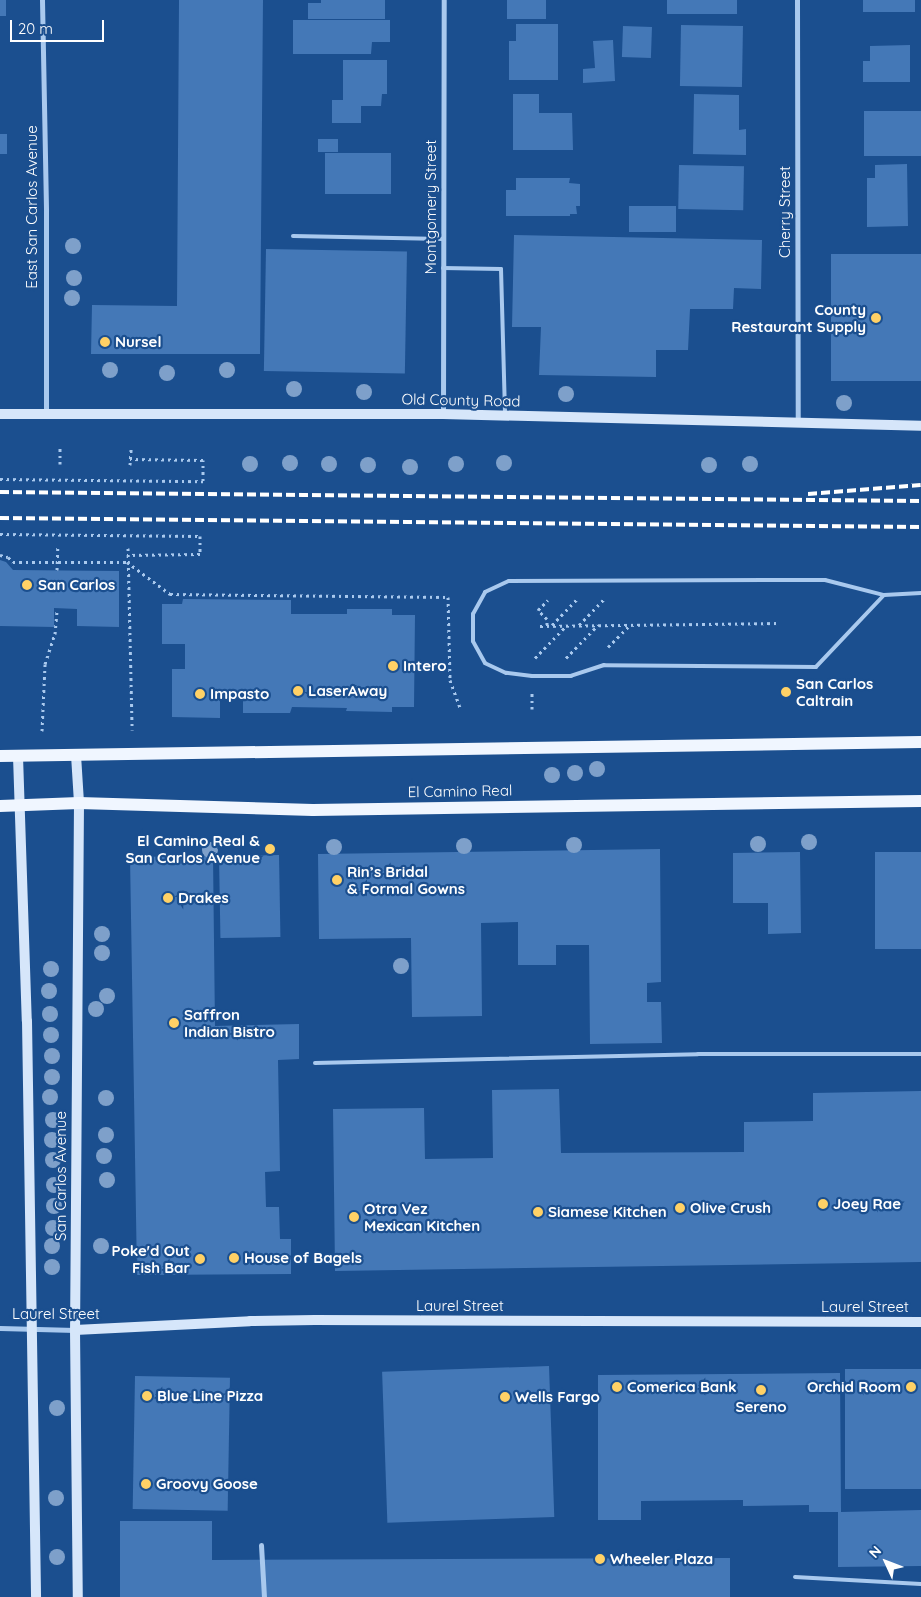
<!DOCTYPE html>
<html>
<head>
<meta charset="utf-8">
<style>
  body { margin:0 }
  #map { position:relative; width:921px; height:1597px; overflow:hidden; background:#1b4f8f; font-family:Quicksand,sans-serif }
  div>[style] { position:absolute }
  .building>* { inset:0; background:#4478b7; transform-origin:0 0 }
  .path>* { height:3px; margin-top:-1.5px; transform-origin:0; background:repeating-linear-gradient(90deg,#a9c9ee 0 2.5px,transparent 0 6.5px) }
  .lane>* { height:4px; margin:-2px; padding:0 2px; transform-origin:2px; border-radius:2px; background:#a9c9ee }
  .street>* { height:5px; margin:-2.5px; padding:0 2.5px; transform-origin:2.5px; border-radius:2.5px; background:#a9c9ee }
  .secondary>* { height:10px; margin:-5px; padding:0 5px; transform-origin:5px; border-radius:5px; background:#d6e6fa }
  .primary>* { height:12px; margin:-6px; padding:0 6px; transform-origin:6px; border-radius:6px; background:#f0f6ff }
  .rail>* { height:4px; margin-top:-2px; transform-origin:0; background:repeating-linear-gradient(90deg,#fff 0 9px,transparent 0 13px) }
  .trees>* { width:16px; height:16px; margin:-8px; border-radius:50%; background:#7ea0ca }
  .dots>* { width:14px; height:14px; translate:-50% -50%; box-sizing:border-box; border:2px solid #1b4f8f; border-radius:50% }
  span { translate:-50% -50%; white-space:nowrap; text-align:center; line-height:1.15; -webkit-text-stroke:4.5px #1b4f8f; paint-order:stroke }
  .street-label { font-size:15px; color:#fff }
  .poi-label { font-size:15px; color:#fff; font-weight:700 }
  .right { translate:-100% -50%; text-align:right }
  .left { translate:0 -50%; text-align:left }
  .north { position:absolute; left:861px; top:1537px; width:50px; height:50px; -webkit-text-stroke:4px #1b4f8f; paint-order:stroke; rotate:313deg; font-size:14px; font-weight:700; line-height:20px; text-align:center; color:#fff }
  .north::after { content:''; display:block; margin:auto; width:18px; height:22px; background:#fff; clip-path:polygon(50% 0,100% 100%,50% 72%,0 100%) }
  .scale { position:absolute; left:10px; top:20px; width:94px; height:22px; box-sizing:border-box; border:2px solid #fff; border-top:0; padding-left:6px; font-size:15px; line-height:18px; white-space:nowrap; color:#fff; -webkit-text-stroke:4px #1b4f8f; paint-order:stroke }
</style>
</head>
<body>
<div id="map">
  <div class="building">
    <i style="left:0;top:0;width:6px;height:16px"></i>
    <i style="clip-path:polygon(179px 0,263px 0,260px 354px,91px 354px,92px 305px,177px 306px)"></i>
    <i style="clip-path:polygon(321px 0,385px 0,385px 19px,308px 19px,308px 3px,321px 3px)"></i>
    <i style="left:507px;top:0;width:39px;height:19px"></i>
    <i style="left:667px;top:0;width:70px;height:14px"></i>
    <i style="left:863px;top:0;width:52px;height:12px"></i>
    <i style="clip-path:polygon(293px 20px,390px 20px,390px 42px,372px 42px,371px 54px,293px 54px)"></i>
    <i style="clip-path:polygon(516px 24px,558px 24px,558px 80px,509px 80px,509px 41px,516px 41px)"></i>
    <i style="left:681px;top:25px;width:62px;height:61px;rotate:1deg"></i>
    <i style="left:623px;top:26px;width:29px;height:31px;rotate:2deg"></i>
    <i style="clip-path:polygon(613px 40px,615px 81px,583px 83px,583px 69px,595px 68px,593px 41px)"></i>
    <i style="clip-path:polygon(910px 45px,910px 82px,863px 82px,863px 61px,870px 61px,870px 46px)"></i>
    <i style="clip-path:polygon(343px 60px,387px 60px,387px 94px,382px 94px,381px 106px,361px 106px,361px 123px,332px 123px,332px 100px,343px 100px)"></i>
    <i style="clip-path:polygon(513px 94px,539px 94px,539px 113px,572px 113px,573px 150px,513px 150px)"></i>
    <i style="clip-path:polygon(694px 94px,739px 95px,739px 130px,746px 129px,746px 155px,693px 154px)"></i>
    <i style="left:921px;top:111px;width:45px;height:57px;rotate:90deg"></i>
    <i style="left:0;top:134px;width:7px;height:20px"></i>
    <i style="left:318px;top:139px;width:20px;height:13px"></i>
    <i style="left:325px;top:153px;width:66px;height:41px"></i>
    <i style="clip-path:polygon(907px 164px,908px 226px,867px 227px,867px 178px,875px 178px,875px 165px)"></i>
    <i style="left:679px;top:165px;width:65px;height:44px;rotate:1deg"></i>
    <i style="clip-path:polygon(516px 178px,570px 178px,569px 183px,580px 184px,580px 206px,576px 206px,577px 214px,570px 214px,570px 216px,506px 216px,506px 190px,516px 190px)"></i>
    <i style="left:629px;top:206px;width:47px;height:26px"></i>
    <i style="clip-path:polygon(514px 235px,762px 240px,761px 289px,734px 288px,733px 309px,690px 309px,688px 350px,656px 350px,656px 377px,539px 375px,541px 327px,512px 327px)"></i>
    <i style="left:266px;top:249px;width:141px;height:122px;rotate:1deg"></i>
    <i style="left:831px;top:254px;width:90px;height:127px"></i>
    <i style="clip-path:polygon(0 560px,6px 562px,13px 570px,119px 571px,119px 627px,77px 626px,77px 609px,54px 608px,54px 627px,0 626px)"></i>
    <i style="clip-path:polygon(183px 599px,291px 600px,291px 614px,347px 614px,347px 609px,392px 609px,392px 615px,415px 615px,414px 707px,392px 707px,392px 712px,346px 711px,347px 708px,292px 707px,290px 713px,243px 713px,243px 697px,220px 696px,220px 718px,172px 717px,172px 669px,185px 669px,185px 644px,162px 644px,162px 604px,182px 604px)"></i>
    <i style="clip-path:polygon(660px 849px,661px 982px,647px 983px,647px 1002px,661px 1002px,662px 1043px,590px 1044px,589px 945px,556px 945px,556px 965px,518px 965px,518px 922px,481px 923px,482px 1016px,412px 1017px,411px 938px,319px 939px,318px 854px)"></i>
    <i style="clip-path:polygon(800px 852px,801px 933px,768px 934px,768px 903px,733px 903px,733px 853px)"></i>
    <i style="left:921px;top:852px;width:97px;height:46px;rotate:90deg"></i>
    <i style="left:279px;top:855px;width:82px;height:60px;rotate:89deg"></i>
    <i style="clip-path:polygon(213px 856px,215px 1026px,299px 1024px,299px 1059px,278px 1060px,280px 1171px,265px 1172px,266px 1207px,279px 1207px,280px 1239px,291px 1239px,291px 1274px,137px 1275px,130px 857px)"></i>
    <i style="clip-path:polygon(559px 1089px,561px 1153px,744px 1152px,744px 1122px,813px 1121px,813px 1093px,921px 1091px,921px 1262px,335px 1271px,333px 1109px,424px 1108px,425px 1159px,493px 1158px,492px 1090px)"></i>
    <i style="left:549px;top:1366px;width:151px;height:167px;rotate:88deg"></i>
    <i style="left:921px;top:1369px;width:120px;height:76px;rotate:90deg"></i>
    <i style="clip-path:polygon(840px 1373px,841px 1512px,921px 1510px,921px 1566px,838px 1567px,838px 1512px,809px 1512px,809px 1505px,743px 1506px,743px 1500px,641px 1501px,641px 1520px,598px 1520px,598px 1375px)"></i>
    <i style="left:135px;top:1376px;width:95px;height:133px;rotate:1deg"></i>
    <i style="clip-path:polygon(120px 1521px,212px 1521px,212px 1560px,730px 1558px,730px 1597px,120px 1597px)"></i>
  </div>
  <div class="path">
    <i style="left:60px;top:464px;width:17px;rotate:-90deg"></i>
    <i style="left:130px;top:465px;width:16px;rotate:-86deg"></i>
    <i style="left:0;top:479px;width:203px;rotate:0.6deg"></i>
    <i style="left:203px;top:481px;width:21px;rotate:-90deg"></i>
    <i style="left:203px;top:460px;width:73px;rotate:-179.2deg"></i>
    <i style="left:0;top:534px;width:200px;rotate:0.6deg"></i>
    <i style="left:200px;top:536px;width:18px;rotate:90deg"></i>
    <i style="left:200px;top:554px;width:73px;rotate:179.2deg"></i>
    <i style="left:128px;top:548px;width:182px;rotate:88.7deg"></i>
    <i style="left:0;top:555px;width:8px;rotate:14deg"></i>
    <i style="left:8px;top:557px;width:7px;rotate:45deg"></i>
    <i style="left:13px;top:562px;width:114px"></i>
    <i style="left:127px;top:562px;width:54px;rotate:36.7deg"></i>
    <i style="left:170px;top:594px;width:278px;rotate:0.6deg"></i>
    <i style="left:448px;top:597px;width:83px;rotate:88.6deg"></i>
    <i style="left:450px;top:680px;width:32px;rotate:70deg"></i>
    <i style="left:57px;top:570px;width:23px;rotate:-88deg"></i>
    <i style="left:547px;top:625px;width:6px;rotate:-90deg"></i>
    <i style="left:547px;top:619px;width:13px;rotate:-135deg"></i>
    <i style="left:538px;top:610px;width:14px;rotate:-45deg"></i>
    <i style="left:552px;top:625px;width:36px;rotate:-46deg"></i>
    <i style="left:579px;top:625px;width:36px;rotate:-46deg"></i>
    <i style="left:540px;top:626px;width:239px;rotate:-0.7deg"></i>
    <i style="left:608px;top:647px;width:31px;rotate:-45deg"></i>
    <i style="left:535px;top:658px;width:46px;rotate:-45.9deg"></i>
    <i style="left:566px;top:658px;width:46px;rotate:-45.9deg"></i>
    <i style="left:532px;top:709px;width:16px;rotate:-90deg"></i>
    <i style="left:42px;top:731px;width:67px;rotate:-87.4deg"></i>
    <i style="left:45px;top:664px;width:32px;rotate:-72deg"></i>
    <i style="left:55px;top:634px;width:25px;rotate:-85deg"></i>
  </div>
  <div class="lane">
    <i style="left:293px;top:236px;width:150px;rotate:1.1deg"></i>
    <i style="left:443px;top:268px;width:58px;rotate:1deg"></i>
    <i style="left:501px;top:269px;width:145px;rotate:88.4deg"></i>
    <i style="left:884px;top:595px;width:99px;rotate:133.4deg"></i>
    <i style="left:816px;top:667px;width:212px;rotate:-179.5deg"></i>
    <i style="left:604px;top:665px;width:35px;rotate:162deg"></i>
    <i style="left:571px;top:676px;width:39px;rotate:180deg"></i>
    <i style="left:532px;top:676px;width:26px;rotate:-173deg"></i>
    <i style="left:506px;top:673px;width:23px;rotate:-155deg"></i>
    <i style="left:485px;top:663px;width:25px;rotate:-119deg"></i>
    <i style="left:473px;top:641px;width:27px;rotate:-90deg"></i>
    <i style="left:473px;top:614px;width:25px;rotate:-61deg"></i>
    <i style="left:485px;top:592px;width:26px;rotate:-25deg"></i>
    <i style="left:509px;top:581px;width:316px;rotate:-0.2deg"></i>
    <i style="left:825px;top:580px;width:61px;rotate:14.3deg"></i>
    <i style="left:884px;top:595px;width:37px;rotate:-3deg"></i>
    <i style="left:315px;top:1063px;width:383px;rotate:-1.3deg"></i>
    <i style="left:698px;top:1054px;width:223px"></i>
    <i style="left:795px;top:1577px;width:126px;rotate:3.2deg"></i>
  </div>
  <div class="street">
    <i style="left:42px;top:0;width:211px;rotate:88.9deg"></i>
    <i style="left:46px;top:211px;width:203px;rotate:90deg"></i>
    <i style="left:797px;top:0;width:424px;rotate:89.9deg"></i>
    <i style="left:443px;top:414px;width:414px;rotate:-89.9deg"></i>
    <i style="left:0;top:1328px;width:75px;rotate:1.5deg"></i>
    <i style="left:261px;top:1545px;width:52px;rotate:86.7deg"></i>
  </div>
  <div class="secondary">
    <i style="left:0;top:414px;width:443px"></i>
    <i style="left:443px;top:414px;width:478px;rotate:1.4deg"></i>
    <i style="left:76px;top:755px;width:48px;rotate:86.4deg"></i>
    <i style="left:79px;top:803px;width:527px;rotate:90.43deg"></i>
    <i style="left:75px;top:1330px;width:267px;rotate:89.4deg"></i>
    <i style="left:18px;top:756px;width:265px;rotate:88.1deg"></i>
    <i style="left:27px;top:1021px;width:576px;rotate:89.1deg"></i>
    <i style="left:75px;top:1330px;width:175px;rotate:-2.9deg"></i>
    <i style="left:250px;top:1321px;width:65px;rotate:-0.9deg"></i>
    <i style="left:315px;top:1320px;width:606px;rotate:0.19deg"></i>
  </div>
  <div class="primary">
    <i style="left:0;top:756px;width:921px;rotate:-0.87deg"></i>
    <i style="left:0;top:806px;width:79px;rotate:-2.2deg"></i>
    <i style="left:79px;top:803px;width:234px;rotate:1.7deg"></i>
    <i style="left:313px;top:810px;width:608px;rotate:-0.85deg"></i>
  </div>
  <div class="rail">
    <i style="left:0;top:492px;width:921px;rotate:0.56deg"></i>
    <i style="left:808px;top:494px;width:113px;rotate:-4.6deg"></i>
    <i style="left:0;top:518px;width:921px;rotate:0.56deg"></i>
  </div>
  <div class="trees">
    <i style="left:73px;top:246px"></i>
    <i style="left:74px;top:278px"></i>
    <i style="left:72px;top:298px"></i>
    <i style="left:110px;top:370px"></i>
    <i style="left:227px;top:370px"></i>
    <i style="left:167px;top:373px"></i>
    <i style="left:294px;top:389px"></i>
    <i style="left:364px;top:392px"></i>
    <i style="left:566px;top:394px"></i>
    <i style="left:844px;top:403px"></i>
    <i style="left:290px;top:463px"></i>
    <i style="left:504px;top:463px"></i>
    <i style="left:250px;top:464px"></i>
    <i style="left:329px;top:464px"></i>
    <i style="left:456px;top:464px"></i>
    <i style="left:750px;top:464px"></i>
    <i style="left:368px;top:465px"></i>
    <i style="left:709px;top:465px"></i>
    <i style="left:410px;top:467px"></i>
    <i style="left:597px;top:769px"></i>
    <i style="left:575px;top:773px"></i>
    <i style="left:552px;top:775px"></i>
    <i style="left:809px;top:842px"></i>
    <i style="left:758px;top:844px"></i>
    <i style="left:574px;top:845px"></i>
    <i style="left:464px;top:846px"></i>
    <i style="left:334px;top:847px"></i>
    <i style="left:210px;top:850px"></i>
    <i style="left:102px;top:934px"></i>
    <i style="left:102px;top:953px"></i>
    <i style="left:401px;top:966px"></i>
    <i style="left:51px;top:969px"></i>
    <i style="left:49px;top:991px"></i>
    <i style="left:107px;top:996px"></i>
    <i style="left:96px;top:1009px"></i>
    <i style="left:50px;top:1014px"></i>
    <i style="left:51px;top:1035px"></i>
    <i style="left:52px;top:1056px"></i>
    <i style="left:52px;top:1077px"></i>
    <i style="left:50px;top:1097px"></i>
    <i style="left:106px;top:1098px"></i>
    <i style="left:53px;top:1120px"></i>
    <i style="left:106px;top:1135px"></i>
    <i style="left:52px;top:1140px"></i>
    <i style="left:104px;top:1156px"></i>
    <i style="left:53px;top:1160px"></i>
    <i style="left:107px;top:1180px"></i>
    <i style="left:54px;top:1185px"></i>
    <i style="left:54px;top:1206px"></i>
    <i style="left:53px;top:1228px"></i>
    <i style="left:52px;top:1246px"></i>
    <i style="left:101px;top:1246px"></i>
    <i style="left:52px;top:1267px"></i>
    <i style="left:57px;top:1408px"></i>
    <i style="left:56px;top:1498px"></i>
    <i style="left:57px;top:1557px"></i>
  </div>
  <div class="dots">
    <i style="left:876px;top:318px;background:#ffd166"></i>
    <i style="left:105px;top:342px;background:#ffd166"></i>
    <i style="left:27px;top:585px;background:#ffd166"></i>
    <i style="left:393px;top:666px;background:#ffd166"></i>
    <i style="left:298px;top:691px;background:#ffd166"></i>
    <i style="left:786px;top:692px;background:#ffd166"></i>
    <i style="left:200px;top:694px;background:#ffd166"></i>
    <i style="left:270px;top:849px;background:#ffd166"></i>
    <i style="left:337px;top:880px;background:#ffd166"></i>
    <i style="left:168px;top:898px;background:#ffd166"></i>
    <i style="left:174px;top:1023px;background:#ffd166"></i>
    <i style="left:823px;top:1204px;background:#ffd166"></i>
    <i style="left:680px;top:1208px;background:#ffd166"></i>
    <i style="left:538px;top:1212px;background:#ffd166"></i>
    <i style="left:354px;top:1217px;background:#ffd166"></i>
    <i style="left:234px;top:1258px;background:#ffd166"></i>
    <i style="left:200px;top:1259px;background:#ffd166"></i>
    <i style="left:617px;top:1387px;background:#ffd166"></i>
    <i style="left:911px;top:1387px;background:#ffd166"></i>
    <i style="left:761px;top:1390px;background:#ffd166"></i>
    <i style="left:147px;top:1396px;background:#ffd166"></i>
    <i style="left:505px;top:1397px;background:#ffd166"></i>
    <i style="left:146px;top:1484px;background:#ffd166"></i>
    <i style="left:600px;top:1559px;background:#ffd166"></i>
  </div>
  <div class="street-label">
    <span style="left:32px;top:207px;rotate:-90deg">East San Carlos Avenue</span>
    <span style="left:431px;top:207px;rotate:-90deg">Montgomery Street</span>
    <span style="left:785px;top:212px;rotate:-90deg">Cherry Street</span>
    <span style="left:461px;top:400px;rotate:1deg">Old County Road</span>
    <span style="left:460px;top:791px;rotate:-1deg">El Camino Real</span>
    <span style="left:61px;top:1176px;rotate:-90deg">San Carlos Avenue</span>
    <span style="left:460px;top:1306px">Laurel Street</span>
    <span style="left:865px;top:1307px">Laurel Street</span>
    <span style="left:56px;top:1314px">Laurel Street</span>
  </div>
  <div class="poi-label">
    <span class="right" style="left:866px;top:318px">County<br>Restaurant Supply</span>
    <span class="left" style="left:115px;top:342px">Nursel</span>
    <span class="left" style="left:38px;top:585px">San Carlos</span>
    <span class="left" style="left:403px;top:666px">Intero</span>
    <span class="left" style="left:796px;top:692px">San Carlos<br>Caltrain</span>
    <span class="left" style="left:308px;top:691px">LaserAway</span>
    <span class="left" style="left:210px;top:694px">Impasto</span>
    <span class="right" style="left:260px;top:849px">El Camino Real &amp;<br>San Carlos Avenue</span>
    <span class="left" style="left:347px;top:880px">Rin’s Bridal<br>&amp; Formal Gowns</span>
    <span class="left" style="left:178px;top:898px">Drakes</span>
    <span class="left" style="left:184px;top:1023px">Saffron<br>Indian Bistro</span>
    <span class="left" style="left:833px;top:1204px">Joey Rae</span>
    <span class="left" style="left:364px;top:1217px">Otra Vez<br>Mexican Kitchen</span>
    <span class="left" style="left:690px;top:1208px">Olive Crush</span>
    <span class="left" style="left:548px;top:1212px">Siamese Kitchen</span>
    <span class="right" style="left:190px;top:1259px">Poke'd Out<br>Fish Bar</span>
    <span class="left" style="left:244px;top:1258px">House of Bagels</span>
    <span class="left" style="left:627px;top:1387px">Comerica Bank</span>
    <span class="right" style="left:901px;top:1387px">Orchid Room</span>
    <span class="left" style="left:157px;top:1396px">Blue Line Pizza</span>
    <span class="left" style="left:515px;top:1397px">Wells Fargo</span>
    <span style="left:761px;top:1407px">Sereno</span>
    <span class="left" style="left:156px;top:1484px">Groovy Goose</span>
    <span class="left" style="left:610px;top:1559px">Wheeler Plaza</span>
  </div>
  <div class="north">N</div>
  <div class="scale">20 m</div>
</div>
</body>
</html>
